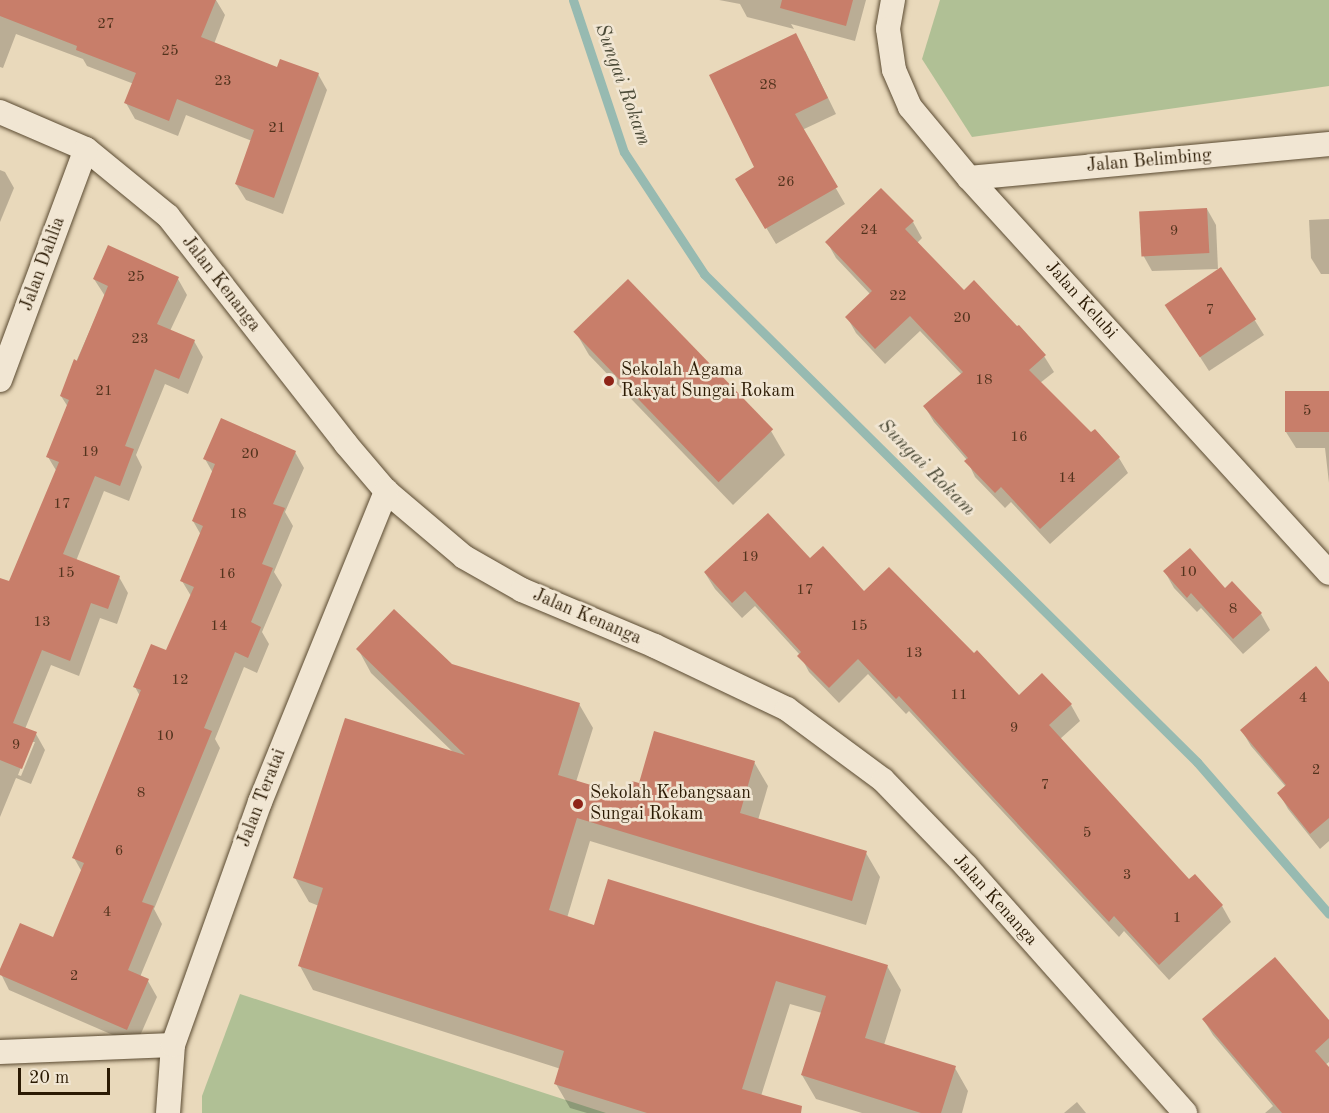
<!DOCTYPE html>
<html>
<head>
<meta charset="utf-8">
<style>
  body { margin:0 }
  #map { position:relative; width:1329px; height:1113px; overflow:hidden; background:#e9d9bb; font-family:"Old Standard TT",serif }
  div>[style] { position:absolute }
  .green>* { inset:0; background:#b0c095 }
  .shadow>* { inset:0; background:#0003 }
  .stream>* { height:9px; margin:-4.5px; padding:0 4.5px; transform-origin:4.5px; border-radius:4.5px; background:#97bab1 }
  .building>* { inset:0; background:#c87e6a; transform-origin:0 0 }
  .roads { filter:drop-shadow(0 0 2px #5a4a31) drop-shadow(0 0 2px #5a4a31) }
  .minor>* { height:24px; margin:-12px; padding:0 12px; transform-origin:12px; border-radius:12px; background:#f1e6d3 }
  .dots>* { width:16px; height:16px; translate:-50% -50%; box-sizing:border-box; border:3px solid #f1e6d3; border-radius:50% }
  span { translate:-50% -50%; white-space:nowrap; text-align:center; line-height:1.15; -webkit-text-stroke:5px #f1e6d3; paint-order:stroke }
  .number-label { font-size:15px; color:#52331d }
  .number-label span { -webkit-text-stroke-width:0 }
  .street-label { font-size:18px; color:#2b1a03 }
  .poi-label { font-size:18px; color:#2b1a03 }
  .left { translate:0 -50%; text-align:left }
  .water-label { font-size:20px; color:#4b4a37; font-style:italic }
  .scale { position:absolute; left:18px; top:1068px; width:92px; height:27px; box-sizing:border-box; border:3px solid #2b1a03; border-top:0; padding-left:8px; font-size:18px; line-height:21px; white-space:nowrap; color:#2b1a03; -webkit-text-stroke:4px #f1e6d3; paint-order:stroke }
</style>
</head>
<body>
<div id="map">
  <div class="green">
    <i style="clip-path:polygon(940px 0,1329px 0,1329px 86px,972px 137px,922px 59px)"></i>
    <i style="clip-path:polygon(240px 994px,606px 1113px,202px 1113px,202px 1096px)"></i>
  </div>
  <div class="shadow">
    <i style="clip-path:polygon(0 0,216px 0,225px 15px,214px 44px,278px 69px,318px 74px,327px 90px,283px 214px,246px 200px,236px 184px,252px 141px,186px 115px,178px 136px,135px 119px,126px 103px,134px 84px,87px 66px,83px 59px,16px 34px,3px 68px,0 67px)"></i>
    <i style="clip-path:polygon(719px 0,866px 0,855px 41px,791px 24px,794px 29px,747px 17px,740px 4px)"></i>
    <i style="clip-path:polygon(805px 51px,836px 114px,802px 130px,845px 204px,776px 244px,737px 179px,756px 168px)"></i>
    <i style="clip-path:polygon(0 170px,5px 172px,14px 188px,0 222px)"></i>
    <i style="clip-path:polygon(1207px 209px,1216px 225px,1218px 269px,1152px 271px,1143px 255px)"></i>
    <i style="clip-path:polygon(1329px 219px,1329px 274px,1321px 274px,1311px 258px,1309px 220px)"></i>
    <i style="clip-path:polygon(913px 222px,922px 238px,917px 243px,964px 292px,1044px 356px,1054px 372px,1040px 383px,1091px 435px,1119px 458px,1128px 473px,1050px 544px,1011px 502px,1005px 508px,975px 477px,967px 460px,934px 422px,925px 407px,962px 375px,920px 331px,885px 364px,856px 333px,847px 317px,870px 294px,836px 258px,827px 242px)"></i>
    <i style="clip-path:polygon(evenodd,94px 279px,178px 279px,187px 295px,170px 331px,194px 341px,203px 357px,188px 394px,165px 384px,136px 455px,142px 467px,129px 501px,104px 491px,76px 561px,119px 577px,128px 593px,117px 624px,100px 618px,79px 676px,51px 665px,25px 729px,36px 734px,45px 750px,31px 784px,16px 778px,0 817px,0 580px,10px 583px,57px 472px,48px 457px,68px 407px,61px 396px,105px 296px,94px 279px,31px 742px,35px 742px,21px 776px,18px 775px,31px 742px)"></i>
    <i style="clip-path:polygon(1166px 304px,1254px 319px,1264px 335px,1209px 371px)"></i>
    <i style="clip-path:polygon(575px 331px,771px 431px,785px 455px,733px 505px,589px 355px)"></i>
    <i style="clip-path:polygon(1329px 393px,1329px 483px,1325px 448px,1296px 448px,1286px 432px)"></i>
    <i style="clip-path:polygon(295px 452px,304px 468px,285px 512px,293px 526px,274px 572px,282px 585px,262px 632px,269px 644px,257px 673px,244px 667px,215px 739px,220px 748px,154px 909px,162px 924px,140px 977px,148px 981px,157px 997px,136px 1045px,9px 990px,0 972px,54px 939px,82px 872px,74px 858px,140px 696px,135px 687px,167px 652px,191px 596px,182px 581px,201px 535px,193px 521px,213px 473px,205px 459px)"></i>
    <i style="clip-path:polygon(810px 560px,864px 593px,1019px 697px,1071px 705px,1080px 721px,1060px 739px,1189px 881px,1195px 876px,1222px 906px,1231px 922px,1169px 980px,1124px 931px,1119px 937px,909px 711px,906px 714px,868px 674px,839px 703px,809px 672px,800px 655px,755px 606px,742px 618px,715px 589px,705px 573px)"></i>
    <i style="clip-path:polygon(1165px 572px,1225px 590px,1261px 614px,1270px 630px,1243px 654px,1201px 608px,1197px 612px,1174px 588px)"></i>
    <i style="clip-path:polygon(358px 649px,451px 666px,579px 704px,593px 728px,576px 782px,628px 798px,640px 785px,754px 762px,768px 786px,758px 820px,866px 853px,880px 877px,866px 925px,590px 841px,567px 918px,595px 927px,887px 966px,901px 990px,884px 1045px,955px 1068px,968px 1091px,962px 1113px,862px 1113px,816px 1099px,802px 1075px,822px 1013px,790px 1004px,761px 1096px,780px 1113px,587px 1113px,570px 1108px,556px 1084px,561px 1069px,313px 990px,300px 966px,319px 906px,309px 902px,295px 878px,454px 753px,371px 673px)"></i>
    <i style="clip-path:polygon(1329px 684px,1329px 841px,1320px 849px,1288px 809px,1279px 793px,1286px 787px,1251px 746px,1242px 731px)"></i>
    <i style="clip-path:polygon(1203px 1019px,1329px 1022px,1329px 1062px,1325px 1065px,1329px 1069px,1329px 1113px,1265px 1113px,1273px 1106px,1213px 1035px)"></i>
    <i style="clip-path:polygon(1077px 1102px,1086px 1113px,1064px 1113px)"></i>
  </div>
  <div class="stream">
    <i style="left:573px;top:0;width:160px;rotate:71.5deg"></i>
    <i style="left:624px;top:152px;width:146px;rotate:56.7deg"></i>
    <i style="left:704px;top:274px;width:694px;rotate:44.71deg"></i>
    <i style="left:1197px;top:762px;width:201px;rotate:49deg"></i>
  </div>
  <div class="building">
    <i style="clip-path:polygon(0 0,216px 0,201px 37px,277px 67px,280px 59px,319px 73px,274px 198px,235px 184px,254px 130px,177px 99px,169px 121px,124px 103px,136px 73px,76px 50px,77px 46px,0 16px)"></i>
    <i style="clip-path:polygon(782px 0,853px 0,846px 26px,780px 8px)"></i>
    <i style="clip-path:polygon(796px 33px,828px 98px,795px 114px,838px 187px,765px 229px,735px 179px,754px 167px,709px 75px)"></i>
    <i style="clip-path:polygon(881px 188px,914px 221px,905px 229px,964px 290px,974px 280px,1017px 326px,1019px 325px,1046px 355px,1029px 370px,1091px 432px,1095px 429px,1120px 457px,1040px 529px,1001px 487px,995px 493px,964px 461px,968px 458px,923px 406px,963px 372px,910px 316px,875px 349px,845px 317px,872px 291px,825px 242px)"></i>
    <i style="left:1207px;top:208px;width:45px;height:68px;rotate:87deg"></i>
    <i style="clip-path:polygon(108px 245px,179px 277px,157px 324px,195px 340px,179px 379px,155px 369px,125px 446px,134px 449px,120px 486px,95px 476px,63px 554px,120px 576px,108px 609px,91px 603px,70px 661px,42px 650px,13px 723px,37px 732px,22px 769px,0 760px,0 578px,9px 581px,59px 462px,46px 457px,69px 400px,60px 396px,74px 359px,77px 361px,108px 286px,93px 279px)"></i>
    <i style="left:1221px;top:267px;width:63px;height:68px;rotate:56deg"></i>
    <i style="left:628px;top:279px;width:209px;height:76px;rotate:46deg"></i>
    <i style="left:1329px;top:391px;width:41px;height:44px;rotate:90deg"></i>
    <i style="clip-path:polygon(221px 418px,296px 451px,273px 504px,285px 508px,262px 564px,273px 568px,251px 622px,261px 627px,248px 658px,235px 652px,204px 728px,212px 731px,142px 902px,154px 906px,128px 970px,149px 979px,127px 1030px,0 975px,0 969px,20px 923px,53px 937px,84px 863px,72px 858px,141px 690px,133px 687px,151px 644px,166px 650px,194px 587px,180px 581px,203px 526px,192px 521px,215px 464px,203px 459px)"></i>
    <i style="clip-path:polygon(768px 513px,810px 558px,823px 546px,864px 591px,889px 567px,974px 653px,977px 650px,1019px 695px,1042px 673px,1072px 704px,1049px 725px,1189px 879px,1195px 874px,1223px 905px,1159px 965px,1114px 916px,1109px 922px,899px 696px,896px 699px,858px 659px,829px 688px,797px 656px,801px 652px,745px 591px,732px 603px,704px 572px)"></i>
    <i style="clip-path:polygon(1190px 548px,1225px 588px,1232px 581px,1262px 613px,1233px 639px,1191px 593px,1187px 598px,1163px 571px)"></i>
    <i style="clip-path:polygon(394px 609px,452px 664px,580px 703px,558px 775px,627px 796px,632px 781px,639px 783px,654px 731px,755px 761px,740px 813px,867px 851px,852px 901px,577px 818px,549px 910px,594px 925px,608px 879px,888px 965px,865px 1038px,956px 1066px,941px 1113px,921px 1113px,801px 1075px,826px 996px,776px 981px,742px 1089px,802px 1106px,801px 1113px,647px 1113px,554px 1084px,564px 1051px,298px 966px,323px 888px,293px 878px,345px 718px,465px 755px,356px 649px)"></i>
    <i style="clip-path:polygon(1316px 666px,1329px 682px,1329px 818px,1310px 834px,1277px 793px,1286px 785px,1240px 730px)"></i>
    <i style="clip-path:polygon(1275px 957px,1329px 1020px,1329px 1038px,1315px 1051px,1329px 1067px,1329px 1113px,1282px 1113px,1202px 1019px)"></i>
  </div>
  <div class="roads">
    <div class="minor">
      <i style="left:893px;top:0;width:29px;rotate:100deg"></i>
      <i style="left:888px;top:29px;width:41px;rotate:81.7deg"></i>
      <i style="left:894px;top:70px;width:40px;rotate:66.6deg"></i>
      <i style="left:910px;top:107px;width:92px;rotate:50.3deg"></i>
      <i style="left:969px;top:178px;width:534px;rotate:47.65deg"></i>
      <i style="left:0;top:112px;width:94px;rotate:23.3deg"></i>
      <i style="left:86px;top:149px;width:106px;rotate:39.3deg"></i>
      <i style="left:168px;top:216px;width:289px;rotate:52deg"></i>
      <i style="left:346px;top:444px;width:62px;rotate:49.6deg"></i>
      <i style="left:386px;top:491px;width:102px;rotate:40.2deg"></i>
      <i style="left:464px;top:557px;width:67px;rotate:29.6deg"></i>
      <i style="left:522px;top:590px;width:144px;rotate:22.8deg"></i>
      <i style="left:655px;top:646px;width:146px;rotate:25.5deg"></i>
      <i style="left:787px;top:709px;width:119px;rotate:36.5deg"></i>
      <i style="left:883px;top:780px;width:120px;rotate:46deg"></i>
      <i style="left:966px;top:866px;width:330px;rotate:48.4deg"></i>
      <i style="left:969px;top:178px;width:362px;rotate:-5.4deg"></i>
      <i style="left:0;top:380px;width:246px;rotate:-69.6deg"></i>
      <i style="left:0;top:1052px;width:173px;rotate:-2.3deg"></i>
      <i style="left:168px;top:1113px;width:68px;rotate:-85.8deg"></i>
      <i style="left:173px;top:1045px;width:258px;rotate:-70.3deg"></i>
      <i style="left:260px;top:802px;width:336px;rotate:-67.9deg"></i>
    </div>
  </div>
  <div class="dots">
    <i style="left:609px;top:381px;background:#8f2418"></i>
    <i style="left:578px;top:804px;background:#8f2418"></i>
  </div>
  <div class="number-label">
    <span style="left:106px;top:25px">27</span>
    <span style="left:170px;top:52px">25</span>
    <span style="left:223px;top:82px">23</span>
    <span style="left:768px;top:86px">28</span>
    <span style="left:277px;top:129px">21</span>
    <span style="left:786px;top:183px">26</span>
    <span style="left:869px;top:231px">24</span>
    <span style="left:1174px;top:232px">9</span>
    <span style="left:136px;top:278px">25</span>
    <span style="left:898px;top:297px">22</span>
    <span style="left:1210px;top:311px">7</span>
    <span style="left:962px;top:319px">20</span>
    <span style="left:140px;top:340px">23</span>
    <span style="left:984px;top:381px">18</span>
    <span style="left:104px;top:392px">21</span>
    <span style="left:1307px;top:412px">5</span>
    <span style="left:1019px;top:438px">16</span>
    <span style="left:90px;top:453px">19</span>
    <span style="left:250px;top:455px">20</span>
    <span style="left:1067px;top:479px">14</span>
    <span style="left:62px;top:505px">17</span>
    <span style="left:238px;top:515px">18</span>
    <span style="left:750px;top:558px">19</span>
    <span style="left:1188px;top:573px">10</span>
    <span style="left:66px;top:574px">15</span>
    <span style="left:227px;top:575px">16</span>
    <span style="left:805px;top:591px">17</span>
    <span style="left:1233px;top:610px">8</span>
    <span style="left:42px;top:623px">13</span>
    <span style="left:219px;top:627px">14</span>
    <span style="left:859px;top:627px">15</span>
    <span style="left:914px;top:654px">13</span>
    <span style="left:180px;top:681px">12</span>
    <span style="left:959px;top:696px">11</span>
    <span style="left:1303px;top:699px">4</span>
    <span style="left:1014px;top:729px">9</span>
    <span style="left:165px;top:737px">10</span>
    <span style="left:16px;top:746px">9</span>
    <span style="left:1316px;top:771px">2</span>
    <span style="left:1045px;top:786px">7</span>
    <span style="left:141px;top:794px">8</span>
    <span style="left:1087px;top:834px">5</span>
    <span style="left:119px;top:852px">6</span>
    <span style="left:1127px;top:876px">3</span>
    <span style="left:107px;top:913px">4</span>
    <span style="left:1177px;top:919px">1</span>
    <span style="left:74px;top:977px">2</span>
  </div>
  <div class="street-label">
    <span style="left:1149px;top:161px;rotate:-5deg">Jalan Belimbing</span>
    <span style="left:43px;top:264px;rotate:-70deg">Jalan Dahlia</span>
    <span style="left:221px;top:284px;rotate:52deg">Jalan Kenanga</span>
    <span style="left:1081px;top:300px;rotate:48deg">Jalan Kelubi</span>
    <span style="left:587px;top:617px;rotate:23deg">Jalan Kenanga</span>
    <span style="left:262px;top:798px;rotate:-69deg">Jalan Teratai</span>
    <span style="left:995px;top:900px;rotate:48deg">Jalan Kenanga</span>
  </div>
  <div class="poi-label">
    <span class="left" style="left:621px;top:381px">Sekolah Agama<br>Rakyat Sungai Rokam</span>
    <span class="left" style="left:590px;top:804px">Sekolah Kebangsaan<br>Sungai Rokam</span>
  </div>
  <div class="water-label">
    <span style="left:622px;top:85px;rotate:70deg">Sungai Rokam</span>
    <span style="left:926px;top:468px;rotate:45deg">Sungai Rokam</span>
  </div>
  <div class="scale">20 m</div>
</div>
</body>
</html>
